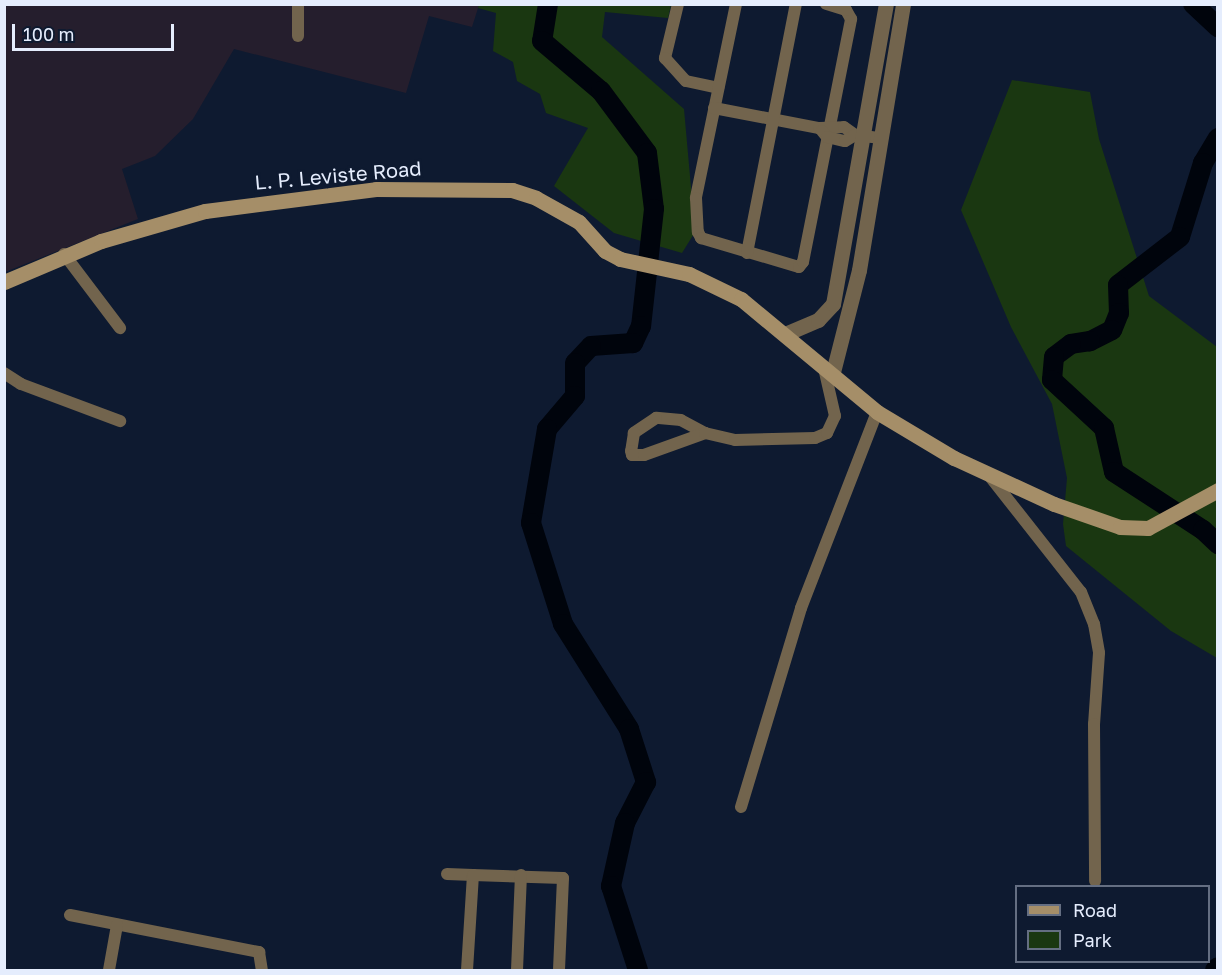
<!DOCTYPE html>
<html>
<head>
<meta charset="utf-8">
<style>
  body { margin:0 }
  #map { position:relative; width:1222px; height:975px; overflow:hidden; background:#0e1a30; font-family:"Golos Text",sans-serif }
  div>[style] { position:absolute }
  .industrial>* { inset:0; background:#251e2d }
  .green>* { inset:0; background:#1a3711 }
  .river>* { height:20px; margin:-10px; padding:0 10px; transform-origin:10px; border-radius:10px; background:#00040c }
  .minor>* { height:12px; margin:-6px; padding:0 6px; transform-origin:6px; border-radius:6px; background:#72644d }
  .tertiary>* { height:15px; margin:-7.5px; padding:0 7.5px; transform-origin:7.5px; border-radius:7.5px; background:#72644d }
  .secondary>* { height:15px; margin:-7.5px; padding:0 7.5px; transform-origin:7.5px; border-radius:7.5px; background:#a58e68 }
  span { translate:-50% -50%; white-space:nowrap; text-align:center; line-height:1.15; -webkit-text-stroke:5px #0e1a30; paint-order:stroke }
  .street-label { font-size:20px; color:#e5edfd }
  .frame { position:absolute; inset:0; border:6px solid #e5edfd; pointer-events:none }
  .legend { position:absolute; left:1015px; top:885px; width:195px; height:78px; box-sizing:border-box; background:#0e1a30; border:2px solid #646e82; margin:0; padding:8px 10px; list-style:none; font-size:18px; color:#e5edfd }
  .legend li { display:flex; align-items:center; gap:12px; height:30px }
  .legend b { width:30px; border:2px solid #646e82 }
  .scale { position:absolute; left:12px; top:24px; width:162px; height:27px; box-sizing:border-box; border:3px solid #e5edfd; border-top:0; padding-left:8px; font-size:18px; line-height:21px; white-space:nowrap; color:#e5edfd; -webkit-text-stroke:4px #0e1a30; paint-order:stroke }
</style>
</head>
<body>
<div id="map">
  <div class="industrial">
    <i style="clip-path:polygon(5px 5px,479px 5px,472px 27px,429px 16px,406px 93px,234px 49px,193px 119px,155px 156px,122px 169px,138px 219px,5px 272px)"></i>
  </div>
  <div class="green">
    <i style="clip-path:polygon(479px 4px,671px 5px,668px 18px,605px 12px,602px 37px,684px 109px,695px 232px,682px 253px,614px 233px,554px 186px,588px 128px,546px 113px,540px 94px,517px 81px,513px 62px,493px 51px,496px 13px,478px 8px)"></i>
    <i style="clip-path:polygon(1012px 80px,1090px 92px,1099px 139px,1149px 296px,1217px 347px,1217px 658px,1171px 631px,1066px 546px,1063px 524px,1067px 478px,1052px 404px,1011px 327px,961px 210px)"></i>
  </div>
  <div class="river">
    <i style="left:548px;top:4px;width:37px;rotate:99deg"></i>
    <i style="left:542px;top:41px;width:77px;rotate:40.3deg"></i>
    <i style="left:601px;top:91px;width:77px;rotate:53.4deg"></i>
    <i style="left:647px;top:153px;width:56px;rotate:82.9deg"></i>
    <i style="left:654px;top:209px;width:118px;rotate:96.3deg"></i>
    <i style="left:641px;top:326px;width:19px;rotate:115deg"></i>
    <i style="left:633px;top:343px;width:42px;rotate:175.9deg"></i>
    <i style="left:591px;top:346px;width:23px;rotate:133deg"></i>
    <i style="left:575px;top:363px;width:33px;rotate:90deg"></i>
    <i style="left:575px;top:396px;width:43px;rotate:130.3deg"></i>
    <i style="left:547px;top:429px;width:95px;rotate:99.7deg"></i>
    <i style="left:531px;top:523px;width:106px;rotate:72.4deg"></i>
    <i style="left:563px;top:624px;width:124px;rotate:57.8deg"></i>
    <i style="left:629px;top:729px;width:56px;rotate:72.2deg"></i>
    <i style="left:646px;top:782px;width:46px;rotate:117.1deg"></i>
    <i style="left:625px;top:823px;width:65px;rotate:102.5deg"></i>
    <i style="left:611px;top:886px;width:88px;rotate:72.2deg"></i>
    <i style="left:1193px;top:4px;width:34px;rotate:43deg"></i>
    <i style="left:1218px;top:138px;width:29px;rotate:121deg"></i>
    <i style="left:1203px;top:163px;width:77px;rotate:107.3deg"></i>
    <i style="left:1180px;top:237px;width:78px;rotate:142.3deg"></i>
    <i style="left:1118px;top:285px;width:28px;rotate:88deg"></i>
    <i style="left:1119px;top:313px;width:18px;rotate:112deg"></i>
    <i style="left:1112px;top:330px;width:25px;rotate:153deg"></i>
    <i style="left:1090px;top:341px;width:19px;rotate:171deg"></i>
    <i style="left:1071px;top:344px;width:21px;rotate:143deg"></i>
    <i style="left:1054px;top:357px;width:23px;rotate:95deg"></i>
    <i style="left:1052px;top:380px;width:71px;rotate:42.7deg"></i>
    <i style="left:1104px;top:428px;width:45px;rotate:77.2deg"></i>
    <i style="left:1114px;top:472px;width:106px;rotate:33.1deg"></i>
    <i style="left:1203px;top:530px;width:21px;rotate:43deg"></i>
    <i style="left:1215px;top:970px;width:4px;rotate:-45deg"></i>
  </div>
  <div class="minor">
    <i style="left:298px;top:4px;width:32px;rotate:90deg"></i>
    <i style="left:678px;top:4px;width:56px;rotate:103.5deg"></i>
    <i style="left:665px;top:58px;width:31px;rotate:48deg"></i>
    <i style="left:686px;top:81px;width:33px;rotate:12deg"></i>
    <i style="left:736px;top:4px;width:198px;rotate:101.7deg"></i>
    <i style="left:696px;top:198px;width:34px;rotate:87deg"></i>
    <i style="left:698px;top:232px;width:7px;rotate:63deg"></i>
    <i style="left:701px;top:238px;width:102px;rotate:16.5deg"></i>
    <i style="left:799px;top:267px;width:6px;rotate:-51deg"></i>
    <i style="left:803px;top:262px;width:248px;rotate:-78.8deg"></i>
    <i style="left:851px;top:19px;width:10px;rotate:-119deg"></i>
    <i style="left:846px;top:10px;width:21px;rotate:-163deg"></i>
    <i style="left:714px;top:108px;width:107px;rotate:10.8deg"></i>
    <i style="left:819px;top:128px;width:25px;rotate:-2deg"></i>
    <i style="left:844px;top:127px;width:14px;rotate:36deg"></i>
    <i style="left:855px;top:135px;width:26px;rotate:7deg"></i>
    <i style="left:822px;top:131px;width:8px;rotate:50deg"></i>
    <i style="left:827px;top:137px;width:18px;rotate:13deg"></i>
    <i style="left:845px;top:141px;width:12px;rotate:-31deg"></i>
    <i style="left:747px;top:253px;width:254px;rotate:-78.9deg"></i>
    <i style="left:64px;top:254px;width:93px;rotate:52.9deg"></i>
    <i style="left:4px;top:373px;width:20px;rotate:33deg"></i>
    <i style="left:21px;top:384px;width:106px;rotate:20.5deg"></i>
    <i style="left:705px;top:433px;width:27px;rotate:-152deg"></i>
    <i style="left:681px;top:420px;width:25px;rotate:-175deg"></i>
    <i style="left:656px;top:418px;width:27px;rotate:146deg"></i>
    <i style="left:634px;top:433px;width:18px;rotate:99deg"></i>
    <i style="left:631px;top:451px;width:4px;rotate:76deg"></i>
    <i style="left:632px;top:455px;width:12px"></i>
    <i style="left:644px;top:455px;width:65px;rotate:-19.8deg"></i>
    <i style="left:705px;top:433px;width:31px;rotate:13deg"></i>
    <i style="left:735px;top:440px;width:80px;rotate:-1.4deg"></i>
    <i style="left:815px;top:438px;width:13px;rotate:-23deg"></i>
    <i style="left:827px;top:433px;width:19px;rotate:-65deg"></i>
    <i style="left:835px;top:416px;width:49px;rotate:-102.9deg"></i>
    <i style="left:988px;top:474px;width:150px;rotate:51.8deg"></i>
    <i style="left:1081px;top:592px;width:35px;rotate:68deg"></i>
    <i style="left:1094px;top:624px;width:29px;rotate:80deg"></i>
    <i style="left:1099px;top:653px;width:71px;rotate:94deg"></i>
    <i style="left:1094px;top:724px;width:157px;rotate:89.6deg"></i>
    <i style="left:741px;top:807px;width:208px;rotate:-73.2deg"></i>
    <i style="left:801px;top:608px;width:210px;rotate:-68.8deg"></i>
    <i style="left:447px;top:874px;width:26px;rotate:2deg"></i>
    <i style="left:70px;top:915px;width:193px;rotate:11.1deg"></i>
    <i style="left:259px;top:952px;width:18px;rotate:81deg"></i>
    <i style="left:109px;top:970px;width:46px;rotate:-79.9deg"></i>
    <i style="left:467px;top:970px;width:95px;rotate:-86.4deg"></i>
    <i style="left:473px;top:875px;width:90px;rotate:1.9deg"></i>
    <i style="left:563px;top:878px;width:92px;rotate:92.5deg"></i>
    <i style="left:517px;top:970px;width:95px;rotate:-87.6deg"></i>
  </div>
  <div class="tertiary">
    <i style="left:785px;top:334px;width:36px;rotate:-23deg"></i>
    <i style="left:818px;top:320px;width:22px;rotate:-47deg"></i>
    <i style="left:833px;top:304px;width:305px;rotate:-80deg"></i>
    <i style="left:832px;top:376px;width:109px;rotate:-75.7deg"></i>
    <i style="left:859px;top:270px;width:270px;rotate:-80.6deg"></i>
  </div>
  <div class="secondary">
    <i style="left:4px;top:282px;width:105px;rotate:-22.9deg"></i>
    <i style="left:101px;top:241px;width:108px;rotate:-16.1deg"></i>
    <i style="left:205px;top:211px;width:172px;rotate:-7.3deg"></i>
    <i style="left:376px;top:189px;width:136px;rotate:0.4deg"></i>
    <i style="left:512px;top:190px;width:25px;rotate:18deg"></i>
    <i style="left:536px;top:198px;width:49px;rotate:29.2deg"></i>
    <i style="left:579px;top:222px;width:39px;rotate:48deg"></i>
    <i style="left:605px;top:251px;width:17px;rotate:28deg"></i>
    <i style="left:620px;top:259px;width:71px;rotate:12.3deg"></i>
    <i style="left:689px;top:274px;width:58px;rotate:25.7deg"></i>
    <i style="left:741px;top:299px;width:177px;rotate:39.7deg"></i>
    <i style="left:877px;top:412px;width:90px;rotate:30.9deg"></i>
    <i style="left:954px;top:458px;width:110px;rotate:24.7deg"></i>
    <i style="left:1054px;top:504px;width:70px;rotate:19.2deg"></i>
    <i style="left:1120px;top:527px;width:28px;rotate:2deg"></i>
    <i style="left:1148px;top:528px;width:80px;rotate:-28.5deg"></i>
  </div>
  <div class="street-label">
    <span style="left:338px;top:175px;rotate:-5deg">L. P. Leviste Road</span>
  </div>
  <div class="frame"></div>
  <ul class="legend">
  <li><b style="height:8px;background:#a58e68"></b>Road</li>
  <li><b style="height:16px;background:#1a3711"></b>Park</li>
  </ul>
  <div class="scale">100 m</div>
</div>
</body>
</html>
